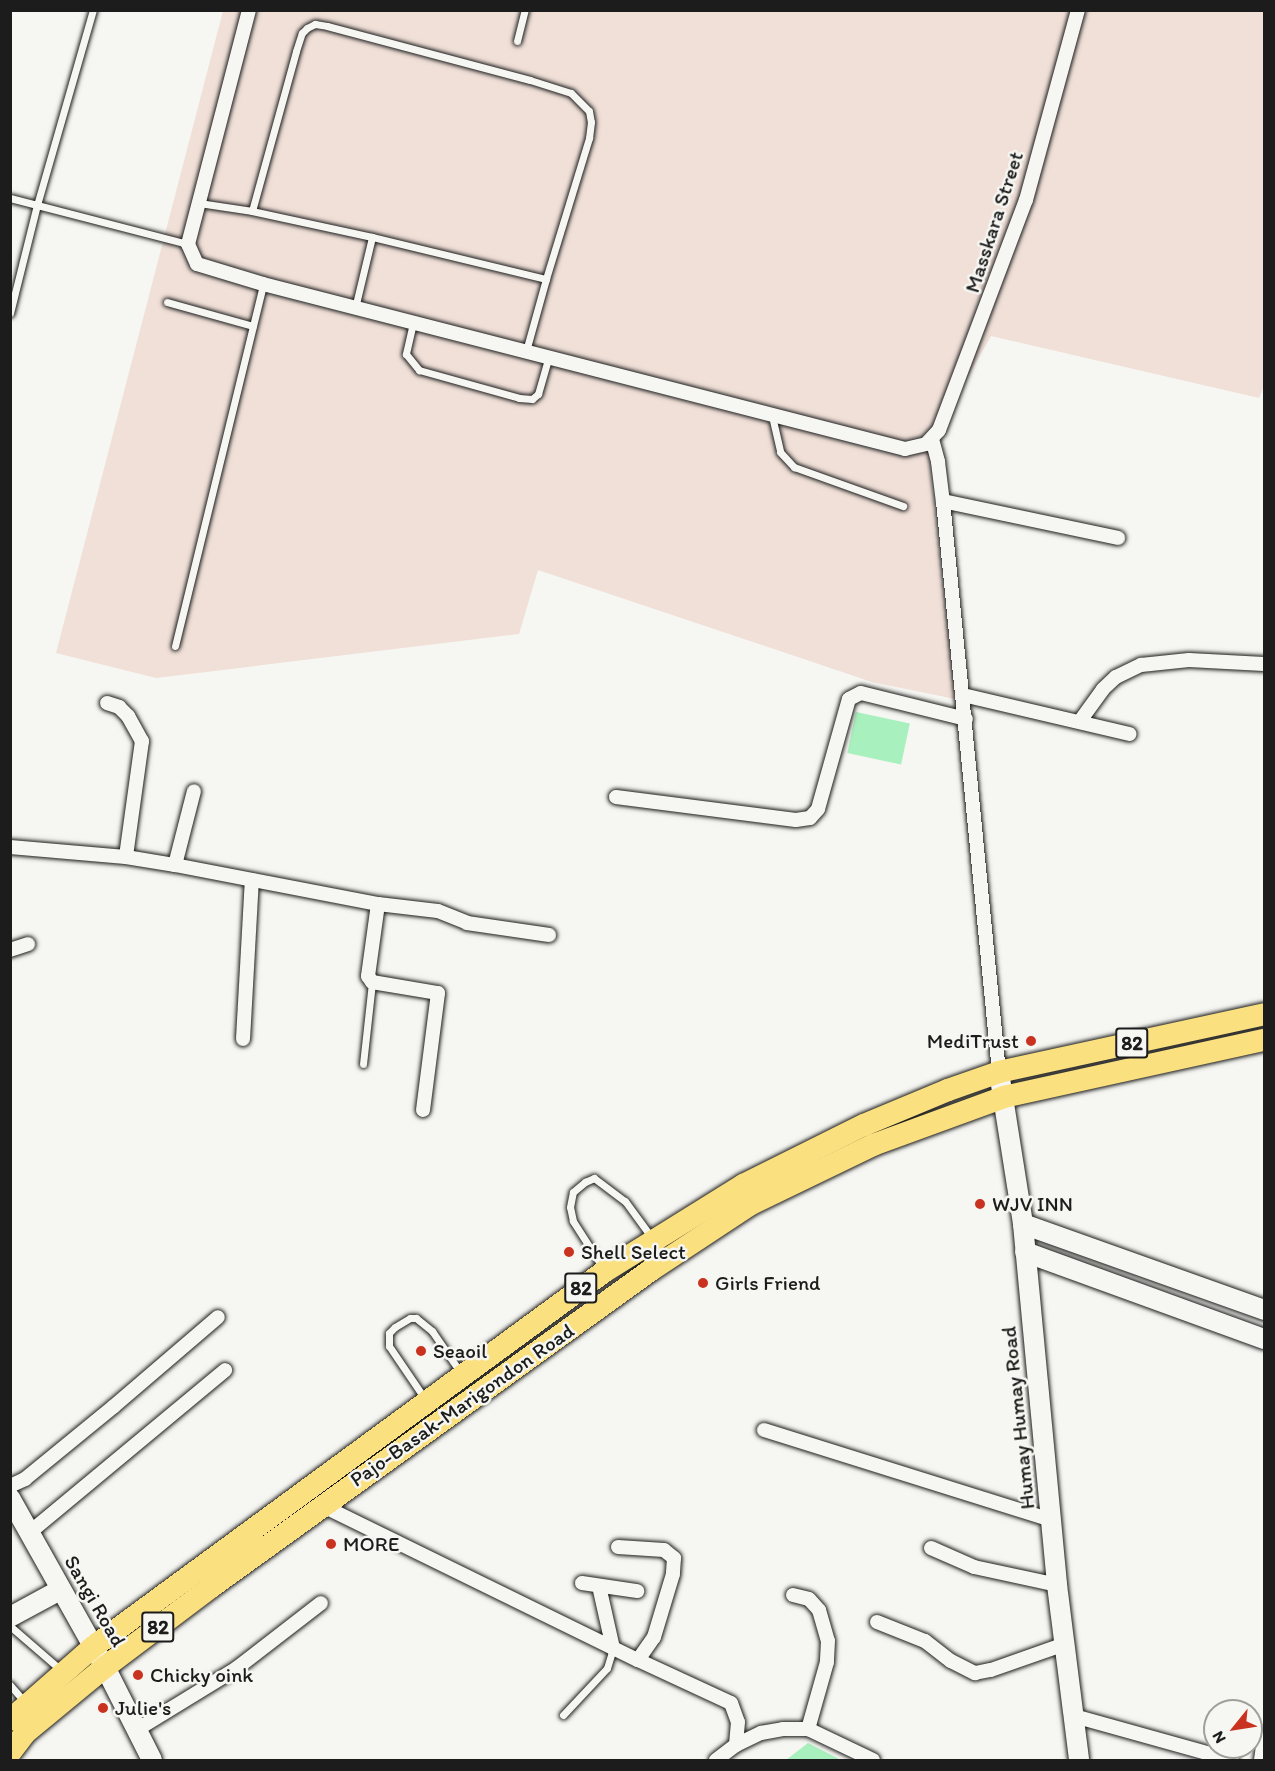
<!DOCTYPE html>
<html>
<head>
<meta charset="utf-8">
<style>
  body { margin:0 }
  #map { position:relative; width:1275px; height:1771px; overflow:hidden; background:#f6f6f2; font-family:Itim,sans-serif }
  div>[style] { position:absolute }
  .built>* { inset:0; background:#f0e0d8 }
  .green>* { inset:0; background:#a8f0bd; transform-origin:0 0 }
  .roads { filter:drop-shadow(0 0 2px #1c1c1c) drop-shadow(0 0 2px #1c1c1c) }
  .lane>* { height:7px; margin:-3.5px; padding:0 3.5px; transform-origin:3.5px; border-radius:3.5px; background:#f6f6f2 }
  .street>* { height:14px; margin:-7px; padding:0 7px; transform-origin:7px; border-radius:7px; background:#f6f6f2 }
  .secondary>* { height:20px; margin:-10px; padding:0 10px; transform-origin:10px; border-radius:10px; background:#f6f6f2 }
  .primary>* { height:22px; margin:-11px; padding:0 11px; transform-origin:11px; border-radius:11px; background:#fbe080 }
  .dots>* { width:16px; height:16px; translate:-50% -50%; box-sizing:border-box; border:3px solid #f6f6f2; border-radius:50% }
  span { translate:-50% -50%; white-space:nowrap; text-align:center; line-height:1.15; -webkit-text-stroke:5px #f6f6f2; paint-order:stroke }
  .shield-label span { padding:2px 4px; background:#f6f6f2; border:2px solid; border-radius:4px; -webkit-text-stroke-width:0 }
  .shield-label { font-size:20px; color:#1c1c1c; font-weight:700 }
  .street-label { font-size:21px; color:#1c1c1c }
  .poi-label { font-size:21px; color:#1c1c1c }
  .right { translate:-100% -50%; text-align:right }
  .left { translate:0 -50%; text-align:left }
  .frame { position:absolute; inset:0; border:12px solid #1c1c1c; pointer-events:none }
  .north { position:absolute; left:1203px; top:1699px; width:60px; height:60px; box-sizing:border-box; background:#f6f6f2; border:2px solid #9f9f9c; border-radius:50%; rotate:240deg; font-size:16px; font-weight:700; line-height:24px; text-align:center; color:#1c1c1c }
  .north::after { content:''; display:block; margin:auto; width:21px; height:27px; background:#c8321e; clip-path:polygon(50% 0,100% 100%,50% 72%,0 100%) }
</style>
</head>
<body>
<div id="map">
  <div class="built">
    <i style="clip-path:polygon(223px 11px,1264px 11px,1264px 386px,1259px 398px,991px 336px,928px 447px,955px 699px,872px 682px,538px 570px,519px 634px,156px 678px,56px 653px)"></i>
  </div>
  <div class="green">
    <i style="left:856px;top:712px;width:55px;height:42px;rotate:12deg"></i>
    <i style="clip-path:polygon(808px 1743px,841px 1760px,786px 1760px)"></i>
  </div>
  <div class="roads">
    <div class="lane">
      <i style="left:517px;top:41px;width:32px;rotate:-76deg"></i>
      <i style="left:10px;top:198px;width:184px;rotate:14.5deg"></i>
      <i style="left:199px;top:203px;width:54px;rotate:8.6deg"></i>
      <i style="left:167px;top:302px;width:89px;rotate:15.6deg"></i>
      <i style="left:355px;top:308px;width:73px;rotate:-76.5deg"></i>
      <i style="left:372px;top:237px;width:123px;rotate:-167.8deg"></i>
      <i style="left:252px;top:211px;width:166px;rotate:-74.6deg"></i>
      <i style="left:296px;top:51px;width:19px;rotate:-72deg"></i>
      <i style="left:302px;top:33px;width:7px;rotate:-45deg"></i>
      <i style="left:307px;top:28px;width:9px;rotate:-27deg"></i>
      <i style="left:315px;top:24px;width:12px;rotate:9deg"></i>
      <i style="left:327px;top:26px;width:210px;rotate:14.9deg"></i>
      <i style="left:530px;top:80px;width:43px;rotate:17.6deg"></i>
      <i style="left:571px;top:93px;width:25px;rotate:45deg"></i>
      <i style="left:589px;top:111px;width:11px;rotate:80deg"></i>
      <i style="left:591px;top:122px;width:16px;rotate:97deg"></i>
      <i style="left:589px;top:138px;width:147px;rotate:107deg"></i>
      <i style="left:546px;top:279px;width:179px;rotate:-166.4deg"></i>
      <i style="left:10px;top:313px;width:111px;rotate:-76deg"></i>
      <i style="left:37px;top:205px;width:203px;rotate:-74deg"></i>
      <i style="left:413px;top:323px;width:32px;rotate:103deg"></i>
      <i style="left:406px;top:354px;width:21px;rotate:51deg"></i>
      <i style="left:419px;top:370px;width:104px;rotate:15.6deg"></i>
      <i style="left:519px;top:398px;width:13px;rotate:4deg"></i>
      <i style="left:532px;top:399px;width:8px;rotate:-40deg"></i>
      <i style="left:538px;top:394px;width:37px;rotate:-74deg"></i>
      <i style="left:526px;top:351px;width:75px;rotate:-74.5deg"></i>
      <i style="left:772px;top:416px;width:37px;rotate:77deg"></i>
      <i style="left:780px;top:452px;width:21px;rotate:47deg"></i>
      <i style="left:794px;top:467px;width:116px;rotate:19.7deg"></i>
      <i style="left:175px;top:646px;width:373px;rotate:-76.3deg"></i>
      <i style="left:363px;top:1064px;width:82px;rotate:-83.7deg"></i>
      <i style="left:603px;top:1268px;width:56px;rotate:-122.6deg"></i>
      <i style="left:573px;top:1221px;width:14px;rotate:-102deg"></i>
      <i style="left:570px;top:1207px;width:15px;rotate:-79deg"></i>
      <i style="left:573px;top:1192px;width:16px;rotate:-40deg"></i>
      <i style="left:585px;top:1182px;width:10px;rotate:-24deg"></i>
      <i style="left:594px;top:1178px;width:39px;rotate:37deg"></i>
      <i style="left:625px;top:1201px;width:46px;rotate:53.9deg"></i>
      <i style="left:425px;top:1399px;width:64px;rotate:-124.2deg"></i>
      <i style="left:389px;top:1346px;width:13px;rotate:-90deg"></i>
      <i style="left:389px;top:1333px;width:8px;rotate:-45deg"></i>
      <i style="left:395px;top:1327px;width:17px;rotate:-31deg"></i>
      <i style="left:410px;top:1318px;width:6px"></i>
      <i style="left:416px;top:1318px;width:21px;rotate:39deg"></i>
      <i style="left:432px;top:1331px;width:51px;rotate:55.4deg"></i>
      <i style="left:10px;top:1626px;width:67px;rotate:40.8deg"></i>
      <i style="left:10px;top:1685px;width:21px;rotate:49deg"></i>
      <i style="left:563px;top:1715px;width:64px;rotate:-46.9deg"></i>
      <i style="left:607px;top:1668px;width:21px;rotate:-73deg"></i>
    </div>
    <div class="street">
      <i style="left:249px;top:10px;width:242px;rotate:104.6deg"></i>
      <i style="left:188px;top:244px;width:22px;rotate:66deg"></i>
      <i style="left:197px;top:264px;width:69px;rotate:16.9deg"></i>
      <i style="left:263px;top:284px;width:663px;rotate:14.41deg"></i>
      <i style="left:905px;top:449px;width:22px;rotate:-13deg"></i>
      <i style="left:926px;top:444px;width:19px;rotate:-47deg"></i>
      <i style="left:939px;top:430px;width:246px;rotate:-69.3deg"></i>
      <i style="left:1026px;top:200px;width:197px;rotate:-74.7deg"></i>
      <i style="left:932px;top:439px;width:24px;rotate:75deg"></i>
      <i style="left:938px;top:462px;width:39px;rotate:83deg"></i>
      <i style="left:943px;top:501px;width:574px;rotate:84.4deg"></i>
      <i style="left:943px;top:501px;width:179px;rotate:11.9deg"></i>
      <i style="left:963px;top:695px;width:171px;rotate:13.2deg"></i>
      <i style="left:107px;top:703px;width:13px;rotate:18deg"></i>
      <i style="left:119px;top:707px;width:13px;rotate:45deg"></i>
      <i style="left:128px;top:716px;width:29px;rotate:61deg"></i>
      <i style="left:142px;top:741px;width:117px;rotate:97.9deg"></i>
      <i style="left:1080px;top:721px;width:39px;rotate:-54deg"></i>
      <i style="left:1103px;top:689px;width:18px;rotate:-43deg"></i>
      <i style="left:1116px;top:677px;width:28px;rotate:-26deg"></i>
      <i style="left:1141px;top:665px;width:48px;rotate:-5.9deg"></i>
      <i style="left:1189px;top:660px;width:75px;rotate:3.1deg"></i>
      <i style="left:616px;top:797px;width:181px;rotate:7.3deg"></i>
      <i style="left:796px;top:820px;width:14px;rotate:-8deg"></i>
      <i style="left:810px;top:818px;width:12px;rotate:-48deg"></i>
      <i style="left:818px;top:809px;width:114px;rotate:-74.3deg"></i>
      <i style="left:849px;top:699px;width:13px;rotate:-27deg"></i>
      <i style="left:861px;top:693px;width:108px;rotate:13.9deg"></i>
      <i style="left:10px;top:847px;width:116px;rotate:4.9deg"></i>
      <i style="left:126px;top:857px;width:50px;rotate:9.3deg"></i>
      <i style="left:175px;top:865px;width:207px;rotate:10.9deg"></i>
      <i style="left:378px;top:904px;width:60px;rotate:6.7deg"></i>
      <i style="left:438px;top:911px;width:31px;rotate:22deg"></i>
      <i style="left:467px;top:923px;width:83px;rotate:8.3deg"></i>
      <i style="left:175px;top:865px;width:76px;rotate:-75.6deg"></i>
      <i style="left:378px;top:904px;width:73px;rotate:97.9deg"></i>
      <i style="left:368px;top:976px;width:7px;rotate:56deg"></i>
      <i style="left:372px;top:982px;width:67px;rotate:9.5deg"></i>
      <i style="left:438px;top:993px;width:118px;rotate:97.3deg"></i>
      <i style="left:10px;top:950px;width:19px;rotate:-18deg"></i>
      <i style="left:243px;top:1039px;width:159px;rotate:-86.8deg"></i>
      <i style="left:764px;top:1430px;width:302px;rotate:17.4deg"></i>
      <i style="left:10px;top:1486px;width:17px;rotate:-25deg"></i>
      <i style="left:25px;top:1479px;width:114px;rotate:-39.3deg"></i>
      <i style="left:113px;top:1407px;width:138px;rotate:-40.6deg"></i>
      <i style="left:321px;top:1505px;width:353px;rotate:26.1deg"></i>
      <i style="left:638px;top:1660px;width:102px;rotate:24.8deg"></i>
      <i style="left:731px;top:1703px;width:20px;rotate:70deg"></i>
      <i style="left:738px;top:1722px;width:23px;rotate:95deg"></i>
      <i style="left:29px;top:1533px;width:255px;rotate:-39.7deg"></i>
      <i style="left:618px;top:1547px;width:46px;rotate:3.7deg"></i>
      <i style="left:664px;top:1550px;width:13px;rotate:39deg"></i>
      <i style="left:674px;top:1558px;width:16px;rotate:94deg"></i>
      <i style="left:673px;top:1574px;width:66px;rotate:106.8deg"></i>
      <i style="left:654px;top:1637px;width:28px;rotate:125deg"></i>
      <i style="left:931px;top:1548px;width:47px;rotate:23.8deg"></i>
      <i style="left:974px;top:1567px;width:85px;rotate:12.2deg"></i>
      <i style="left:582px;top:1583px;width:56px;rotate:8.3deg"></i>
      <i style="left:599px;top:1586px;width:64px;rotate:77.3deg"></i>
      <i style="left:793px;top:1595px;width:16px;rotate:14deg"></i>
      <i style="left:809px;top:1599px;width:15px;rotate:48deg"></i>
      <i style="left:819px;top:1610px;width:32px;rotate:74deg"></i>
      <i style="left:828px;top:1641px;width:21px;rotate:93deg"></i>
      <i style="left:827px;top:1662px;width:70px;rotate:105.8deg"></i>
      <i style="left:877px;top:1622px;width:52px;rotate:21.6deg"></i>
      <i style="left:925px;top:1641px;width:33px;rotate:38deg"></i>
      <i style="left:951px;top:1661px;width:27px;rotate:27deg"></i>
      <i style="left:975px;top:1673px;width:16px;rotate:-11deg"></i>
      <i style="left:991px;top:1670px;width:78px;rotate:-19.4deg"></i>
      <i style="left:1074px;top:1716px;width:164px;rotate:15.6deg"></i>
      <i style="left:136px;top:1730px;width:119px;rotate:-31.5deg"></i>
      <i style="left:237px;top:1668px;width:106px;rotate:-37.7deg"></i>
      <i style="left:716px;top:1760px;width:25px;rotate:-37deg"></i>
      <i style="left:736px;top:1745px;width:28px;rotate:-26deg"></i>
      <i style="left:761px;top:1733px;width:22px;rotate:-10deg"></i>
      <i style="left:783px;top:1729px;width:25px"></i>
      <i style="left:808px;top:1729px;width:72px;rotate:25.5deg"></i>
      <i style="left:1261px;top:1760px;width:22px;rotate:-82deg"></i>
    </div>
    <div class="secondary">
      <i style="left:999px;top:1072px;width:154px;rotate:81deg"></i>
      <i style="left:1023px;top:1224px;width:363px;rotate:84.6deg"></i>
      <i style="left:1057px;top:1585px;width:176px;rotate:82.8deg"></i>
      <i style="left:1023px;top:1224px;width:256px;rotate:19.6deg"></i>
      <i style="left:1025px;top:1252px;width:254px;rotate:20deg"></i>
      <i style="left:10px;top:1498px;width:194px;rotate:60.7deg"></i>
      <i style="left:105px;top:1667px;width:104px;rotate:63.2deg"></i>
      <i style="left:10px;top:1617px;width:57px;rotate:-28.4deg"></i>
    </div>
    <div class="primary">
      <i style="left:10px;top:1720px;width:111px;rotate:-41.3deg"></i>
      <i style="left:93px;top:1647px;width:635px;rotate:-36.29deg"></i>
      <i style="left:605px;top:1271px;width:163px;rotate:-31.9deg"></i>
      <i style="left:743px;top:1185px;width:135px;rotate:-26.4deg"></i>
      <i style="left:864px;top:1125px;width:91px;rotate:-22.6deg"></i>
      <i style="left:948px;top:1090px;width:54px;rotate:-19.4deg"></i>
      <i style="left:999px;top:1072px;width:271px;rotate:-12.3deg"></i>
      <i style="left:10px;top:1753px;width:25px;rotate:-53deg"></i>
      <i style="left:25px;top:1733px;width:104px;rotate:-39.5deg"></i>
      <i style="left:105px;top:1667px;width:133px;rotate:-37deg"></i>
      <i style="left:211px;top:1587px;width:542px;rotate:-35.77deg"></i>
      <i style="left:651px;top:1270px;width:120px;rotate:-33.4deg"></i>
      <i style="left:751px;top:1204px;width:136px;rotate:-25.8deg"></i>
      <i style="left:873px;top:1145px;width:140px;rotate:-20.1deg"></i>
      <i style="left:1004px;top:1097px;width:266px;rotate:-12.4deg"></i>
    </div>
  </div>
  <div class="dots">
    <i style="left:1031px;top:1041px;background:#c8321e"></i>
    <i style="left:980px;top:1204px;background:#c8321e"></i>
    <i style="left:569px;top:1252px;background:#c8321e"></i>
    <i style="left:703px;top:1283px;background:#c8321e"></i>
    <i style="left:421px;top:1351px;background:#c8321e"></i>
    <i style="left:331px;top:1544px;background:#c8321e"></i>
    <i style="left:138px;top:1675px;background:#c8321e"></i>
    <i style="left:103px;top:1708px;background:#c8321e"></i>
  </div>
  <div class="shield-label">
    <span style="left:1132px;top:1043px">82</span>
    <span style="left:581px;top:1288px">82</span>
    <span style="left:158px;top:1627px">82</span>
  </div>
  <div class="street-label">
    <span style="left:994px;top:222px;rotate:-72deg">Masskara Street</span>
    <span style="left:462px;top:1405px;rotate:-35deg">Pajo-Basak-Marigondon Road</span>
    <span style="left:1018px;top:1418px;rotate:-96deg">Humay Humay Road</span>
    <span style="left:95px;top:1601px;rotate:60deg">Sangi Road</span>
  </div>
  <div class="poi-label">
    <span class="right" style="left:1019px;top:1041px">MediTrust</span>
    <span class="left" style="left:992px;top:1204px">WJV INN</span>
    <span class="left" style="left:581px;top:1252px">Shell Select</span>
    <span class="left" style="left:715px;top:1283px">Girls Friend</span>
    <span class="left" style="left:433px;top:1351px">Seaoil</span>
    <span class="left" style="left:343px;top:1544px">MORE</span>
    <span class="left" style="left:150px;top:1675px">Chicky oink</span>
    <span class="left" style="left:115px;top:1708px">Julie's</span>
  </div>
  <div class="frame"></div>
  <div class="north">N</div>
</div>
</body>
</html>
